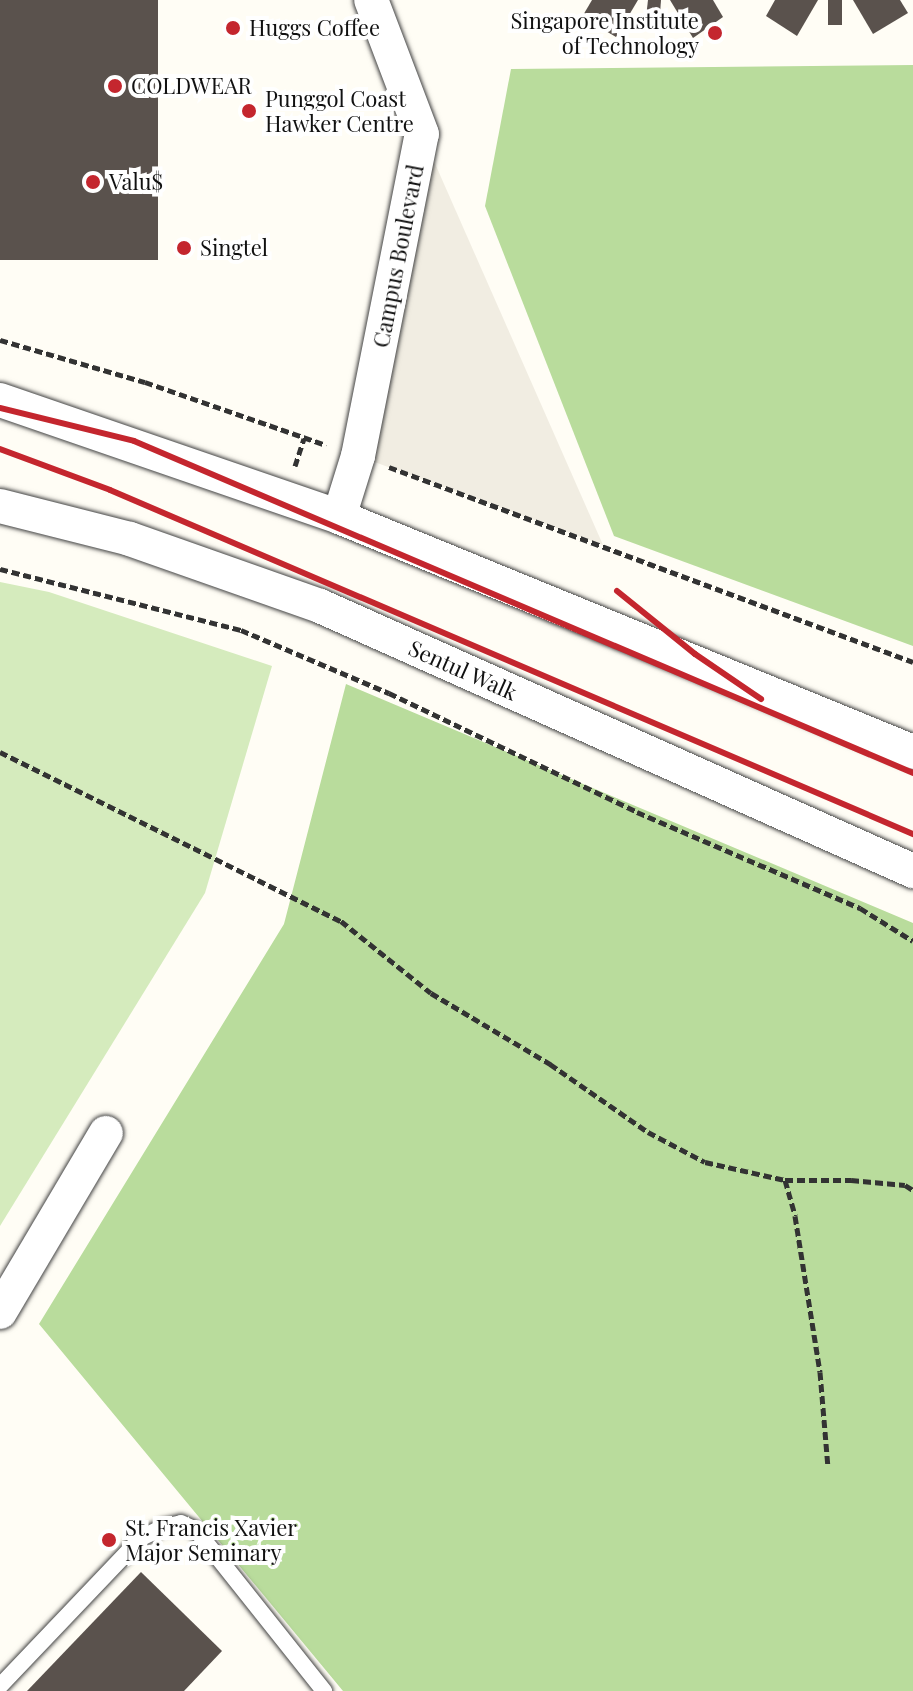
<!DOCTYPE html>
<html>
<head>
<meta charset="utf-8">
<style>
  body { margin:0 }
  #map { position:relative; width:913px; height:1691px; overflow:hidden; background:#fffdf5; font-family:"Playfair Display",serif }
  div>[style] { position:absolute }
  .green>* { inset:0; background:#d5ebbd }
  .forest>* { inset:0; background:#b9dc9c }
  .plaza>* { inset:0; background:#f1ede2 }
  .building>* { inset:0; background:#5a524d; transform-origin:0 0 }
  .path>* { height:5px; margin-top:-2.5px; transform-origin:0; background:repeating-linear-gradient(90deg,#333 0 8px,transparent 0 12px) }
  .roads { filter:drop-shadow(0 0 2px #444) drop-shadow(0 0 2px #444) }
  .lane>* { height:16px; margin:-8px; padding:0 8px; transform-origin:8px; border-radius:8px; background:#fff }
  .street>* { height:34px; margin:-17px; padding:0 17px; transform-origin:17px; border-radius:17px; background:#fff }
  .rail>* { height:6px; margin:-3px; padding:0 3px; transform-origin:3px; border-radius:3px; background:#c4262e }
  .dots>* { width:22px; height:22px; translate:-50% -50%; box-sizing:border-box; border:4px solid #fff; border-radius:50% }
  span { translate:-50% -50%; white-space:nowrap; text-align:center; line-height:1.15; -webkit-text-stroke:8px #fff; paint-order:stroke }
  .poi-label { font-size:22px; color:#111 }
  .right { translate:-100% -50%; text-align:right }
  .left { translate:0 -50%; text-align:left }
  .street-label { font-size:22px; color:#111 }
</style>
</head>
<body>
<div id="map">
  <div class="green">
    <i style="clip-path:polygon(0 582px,49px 592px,272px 666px,205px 893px,0 1226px)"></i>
  </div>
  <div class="forest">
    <i style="clip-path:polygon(913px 65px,913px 646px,614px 536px,485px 206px,511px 69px)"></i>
    <i style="clip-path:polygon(346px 684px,913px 923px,913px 1691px,343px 1691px,39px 1324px,284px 924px)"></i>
  </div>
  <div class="plaza">
    <i style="clip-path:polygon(422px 134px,603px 545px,358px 456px)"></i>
  </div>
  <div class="building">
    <i style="left:0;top:0;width:158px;height:260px"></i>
    <i style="clip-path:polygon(592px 0,638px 0,616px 37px,582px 17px)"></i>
    <i style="clip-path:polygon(648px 0,661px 0,659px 28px,645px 26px)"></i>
    <i style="clip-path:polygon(670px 0,713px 0,723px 17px,693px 38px)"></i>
    <i style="clip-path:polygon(775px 0,818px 0,797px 36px,766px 16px)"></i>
    <i style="left:828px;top:0;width:14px;height:25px"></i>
    <i style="clip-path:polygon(853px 0,900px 0,908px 13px,873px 34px)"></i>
    <i style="clip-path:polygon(141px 1572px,222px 1651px,184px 1691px,27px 1691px)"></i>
  </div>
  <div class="path">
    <i style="left:0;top:340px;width:151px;rotate:16.2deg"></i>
    <i style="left:145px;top:382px;width:192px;rotate:19.2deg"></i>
    <i style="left:295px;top:466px;width:29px;rotate:-72deg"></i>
    <i style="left:389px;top:467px;width:559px;rotate:20.41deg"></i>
    <i style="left:0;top:569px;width:249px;rotate:14.2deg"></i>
    <i style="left:241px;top:630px;width:161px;rotate:23.1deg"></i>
    <i style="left:389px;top:693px;width:275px;rotate:25.6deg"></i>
    <i style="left:637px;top:812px;width:243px;rotate:23.3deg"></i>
    <i style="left:860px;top:908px;width:62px;rotate:31.9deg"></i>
    <i style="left:0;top:752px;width:381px;rotate:26.4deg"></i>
    <i style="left:341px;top:921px;width:115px;rotate:38.7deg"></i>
    <i style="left:431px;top:993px;width:139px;rotate:30.8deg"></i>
    <i style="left:550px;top:1064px;width:119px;rotate:34.8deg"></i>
    <i style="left:648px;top:1132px;width:64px;rotate:27.8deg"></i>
    <i style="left:705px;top:1162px;width:82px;rotate:12.7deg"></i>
    <i style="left:785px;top:1180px;width:66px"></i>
    <i style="left:851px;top:1180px;width:54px;rotate:5.3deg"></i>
    <i style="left:905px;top:1185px;width:9px;rotate:32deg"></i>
    <i style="left:785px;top:1180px;width:37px;rotate:74deg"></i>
    <i style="left:795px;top:1216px;width:158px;rotate:80.9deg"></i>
    <i style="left:820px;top:1372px;width:95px;rotate:85.2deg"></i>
  </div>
  <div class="roads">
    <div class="lane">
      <i style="left:0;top:1686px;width:204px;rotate:-46.4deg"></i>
      <i style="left:141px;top:1538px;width:25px;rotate:-26deg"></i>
      <i style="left:164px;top:1527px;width:17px;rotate:-13deg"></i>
      <i style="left:181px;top:1523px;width:17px;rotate:25deg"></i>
      <i style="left:196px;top:1530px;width:206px;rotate:51.5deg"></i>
    </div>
    <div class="street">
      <i style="left:0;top:400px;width:359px;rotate:19deg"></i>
      <i style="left:339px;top:517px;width:620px;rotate:22.26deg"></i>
      <i style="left:0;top:506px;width:134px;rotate:14.2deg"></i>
      <i style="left:130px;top:539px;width:201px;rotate:19.4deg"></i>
      <i style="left:320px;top:606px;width:650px;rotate:24.08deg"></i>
      <i style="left:339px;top:517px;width:64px;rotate:-72.7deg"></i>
      <i style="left:358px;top:456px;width:328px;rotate:-78.8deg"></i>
      <i style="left:422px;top:134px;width:143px;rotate:-110.8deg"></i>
      <i style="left:0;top:1312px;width:208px;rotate:-59.4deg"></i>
    </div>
  </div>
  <div class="rail">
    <i style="left:0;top:408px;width:138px;rotate:13.8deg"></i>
    <i style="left:134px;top:441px;width:847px;rotate:23.08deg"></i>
    <i style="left:0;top:449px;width:117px;rotate:20.4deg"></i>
    <i style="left:110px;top:490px;width:874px;rotate:23.19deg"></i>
    <i style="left:617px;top:591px;width:100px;rotate:38.9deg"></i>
    <i style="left:695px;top:654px;width:80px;rotate:34.3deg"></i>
  </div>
  <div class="dots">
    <i style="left:233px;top:28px;background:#c4262e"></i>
    <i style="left:715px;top:33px;background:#c4262e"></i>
    <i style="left:115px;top:86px;background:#c4262e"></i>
    <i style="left:249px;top:111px;background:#c4262e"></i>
    <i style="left:93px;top:182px;background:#c4262e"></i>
    <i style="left:184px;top:248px;background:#c4262e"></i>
    <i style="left:109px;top:1540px;background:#c4262e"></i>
  </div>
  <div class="poi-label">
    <span class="right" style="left:699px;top:33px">Singapore Institute<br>of Technology</span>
    <span class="left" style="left:249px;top:28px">Huggs Coffee</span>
    <span class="left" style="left:131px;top:86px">COLDWEAR</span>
    <span class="left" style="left:265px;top:111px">Punggol Coast<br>Hawker Centre</span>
    <span class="left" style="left:109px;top:182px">Valu$</span>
    <span class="left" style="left:200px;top:248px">Singtel</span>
    <span class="left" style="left:125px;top:1540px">St. Francis Xavier<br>Major Seminary</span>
  </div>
  <div class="street-label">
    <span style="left:398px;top:256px;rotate:-79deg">Campus Boulevard</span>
    <span style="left:463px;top:670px;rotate:24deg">Sentul Walk</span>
  </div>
</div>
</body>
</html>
